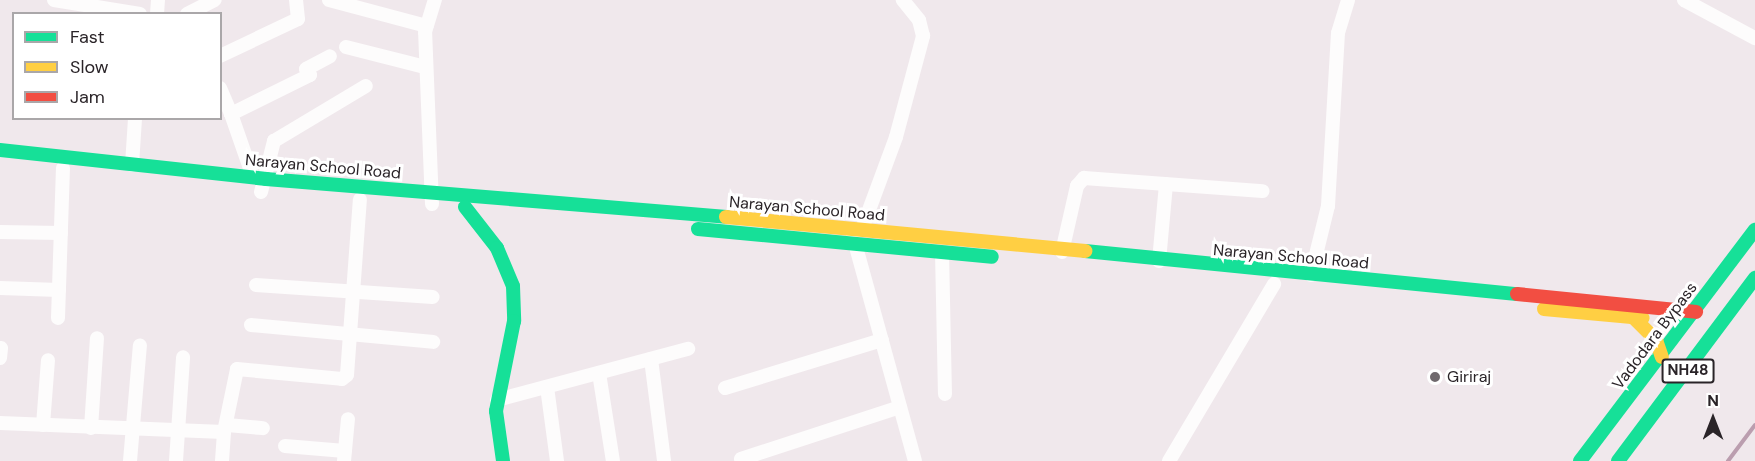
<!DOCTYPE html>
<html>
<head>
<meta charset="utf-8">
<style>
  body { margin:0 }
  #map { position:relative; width:1755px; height:461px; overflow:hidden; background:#f0e8ec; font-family:"DM Sans",sans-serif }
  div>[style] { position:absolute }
  .stream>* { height:4px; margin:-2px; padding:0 2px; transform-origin:2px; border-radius:2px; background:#bb9eaf }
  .street>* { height:14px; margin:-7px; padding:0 7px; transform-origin:7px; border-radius:7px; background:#fdfcfc }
  .fast>* { height:14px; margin:-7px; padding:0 7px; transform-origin:7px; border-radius:7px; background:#16e098 }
  .slow>* { height:14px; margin:-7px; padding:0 7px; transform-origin:7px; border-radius:7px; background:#ffcf43 }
  .jam>* { height:14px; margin:-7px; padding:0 7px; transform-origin:7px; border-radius:7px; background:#f24e42 }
  .dots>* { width:16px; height:16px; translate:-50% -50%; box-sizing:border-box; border:3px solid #fff; border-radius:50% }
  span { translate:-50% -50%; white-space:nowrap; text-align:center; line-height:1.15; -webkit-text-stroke:6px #fff; paint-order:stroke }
  .shield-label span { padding:2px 4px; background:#fff; border:2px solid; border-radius:4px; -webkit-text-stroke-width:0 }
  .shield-label { font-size:15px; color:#2a2428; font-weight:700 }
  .street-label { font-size:16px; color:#2a2428 }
  .poi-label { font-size:16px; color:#2a2428 }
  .left { translate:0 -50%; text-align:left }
  .legend { position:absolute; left:12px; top:12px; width:210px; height:108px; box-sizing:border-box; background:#fff; border:2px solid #aaa7a9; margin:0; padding:8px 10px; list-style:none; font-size:18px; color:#2a2428 }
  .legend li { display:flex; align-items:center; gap:12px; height:30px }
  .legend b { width:30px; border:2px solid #aaa7a9 }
  .north { position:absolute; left:1683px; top:389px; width:60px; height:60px; -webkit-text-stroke:4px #fff; paint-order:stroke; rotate:0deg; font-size:16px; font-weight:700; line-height:24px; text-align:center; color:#2a2428 }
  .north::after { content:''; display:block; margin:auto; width:21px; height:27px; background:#2a2428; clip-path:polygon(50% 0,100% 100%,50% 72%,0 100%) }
</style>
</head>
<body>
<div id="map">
  <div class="stream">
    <i style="left:1728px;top:461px;width:45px;rotate:-53.1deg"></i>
  </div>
  <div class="street">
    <i style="left:54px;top:0;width:87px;rotate:9.2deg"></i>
    <i style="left:329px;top:0;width:101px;rotate:14.9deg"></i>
    <i style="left:1684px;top:0;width:81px;rotate:28.2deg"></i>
    <i style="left:157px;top:14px;width:14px;rotate:-86deg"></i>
    <i style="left:187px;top:14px;width:31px;rotate:-27deg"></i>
    <i style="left:346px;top:47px;width:81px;rotate:14.2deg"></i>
    <i style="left:220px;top:56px;width:86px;rotate:-25.4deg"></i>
    <i style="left:298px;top:19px;width:19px;rotate:-96deg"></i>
    <i style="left:220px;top:88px;width:28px;rotate:67deg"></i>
    <i style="left:132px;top:165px;width:47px;rotate:-86.3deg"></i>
    <i style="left:253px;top:177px;width:67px;rotate:-109.2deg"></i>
    <i style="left:231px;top:114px;width:88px;rotate:-26.3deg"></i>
    <i style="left:310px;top:75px;width:7px;rotate:-124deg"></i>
    <i style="left:306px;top:69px;width:27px;rotate:-28deg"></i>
    <i style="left:261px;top:192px;width:53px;rotate:-75.7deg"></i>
    <i style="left:274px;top:141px;width:107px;rotate:-30.9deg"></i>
    <i style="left:432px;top:204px;width:172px;rotate:-92.3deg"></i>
    <i style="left:425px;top:32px;width:34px;rotate:-73deg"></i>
    <i style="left:862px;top:229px;width:98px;rotate:-69.7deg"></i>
    <i style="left:896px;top:137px;width:105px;rotate:-75deg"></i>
    <i style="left:923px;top:36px;width:16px;rotate:-104deg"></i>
    <i style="left:919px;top:20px;width:26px;rotate:-129deg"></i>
    <i style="left:0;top:232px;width:61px;rotate:0.9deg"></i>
    <i style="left:853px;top:236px;width:233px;rotate:74.6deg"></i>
    <i style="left:942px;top:252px;width:142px;rotate:88.8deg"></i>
    <i style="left:1062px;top:252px;width:68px;rotate:-77.2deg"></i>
    <i style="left:1077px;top:186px;width:11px;rotate:-49deg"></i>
    <i style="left:1084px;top:178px;width:179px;rotate:4.2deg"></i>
    <i style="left:1159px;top:261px;width:77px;rotate:-84.8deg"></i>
    <i style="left:1311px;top:275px;width:71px;rotate:-76.2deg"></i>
    <i style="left:1328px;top:206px;width:173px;rotate:-86.7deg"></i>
    <i style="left:1338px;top:33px;width:34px;rotate:-73deg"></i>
    <i style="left:256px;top:285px;width:177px;rotate:3.9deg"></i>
    <i style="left:0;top:288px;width:59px;rotate:1.9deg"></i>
    <i style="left:58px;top:318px;width:150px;rotate:-88.1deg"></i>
    <i style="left:251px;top:325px;width:183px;rotate:5.3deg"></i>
    <i style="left:0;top:358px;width:10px;rotate:-84deg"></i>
    <i style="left:651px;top:359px;width:103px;rotate:82.7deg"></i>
    <i style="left:599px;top:373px;width:89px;rotate:81deg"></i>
    <i style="left:547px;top:387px;width:75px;rotate:82.3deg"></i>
    <i style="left:725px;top:388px;width:164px;rotate:-17deg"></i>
    <i style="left:497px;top:400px;width:198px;rotate:-15deg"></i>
    <i style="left:0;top:423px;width:224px;rotate:2.3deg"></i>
    <i style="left:224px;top:432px;width:64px;rotate:-78.3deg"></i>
    <i style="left:237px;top:369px;width:105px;rotate:5.4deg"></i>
    <i style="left:342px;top:379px;width:6px;rotate:-39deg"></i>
    <i style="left:347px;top:375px;width:176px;rotate:-85.8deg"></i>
    <i style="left:43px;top:425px;width:65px;rotate:-85.6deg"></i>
    <i style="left:227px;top:425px;width:36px;rotate:5deg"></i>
    <i style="left:91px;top:428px;width:90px;rotate:-86.2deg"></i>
    <i style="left:285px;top:446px;width:60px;rotate:4.8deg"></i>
    <i style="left:741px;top:459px;width:167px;rotate:-18.1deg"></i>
    <i style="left:130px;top:461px;width:116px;rotate:-85.1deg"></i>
    <i style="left:176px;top:461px;width:104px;rotate:-86.1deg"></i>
    <i style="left:222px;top:461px;width:29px;rotate:-86deg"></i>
    <i style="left:344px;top:461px;width:42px;rotate:-84.6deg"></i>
    <i style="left:1169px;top:461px;width:206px;rotate:-59.3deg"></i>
  </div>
  <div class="fast">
    <i style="left:0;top:150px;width:268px;rotate:6.2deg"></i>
    <i style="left:266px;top:179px;width:462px;rotate:4.7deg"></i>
    <i style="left:465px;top:207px;width:52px;rotate:52deg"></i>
    <i style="left:497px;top:248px;width:41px;rotate:67.2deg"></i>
    <i style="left:513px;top:286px;width:35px;rotate:88deg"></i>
    <i style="left:514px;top:321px;width:92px;rotate:101.3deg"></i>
    <i style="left:496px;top:411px;width:50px;rotate:82deg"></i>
    <i style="left:698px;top:229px;width:295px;rotate:5.4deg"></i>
    <i style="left:1085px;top:251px;width:434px;rotate:5.7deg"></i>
    <i style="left:1580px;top:461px;width:290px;rotate:-52.9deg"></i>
    <i style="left:1618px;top:461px;width:229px;rotate:-53.2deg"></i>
  </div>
  <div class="slow">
    <i style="left:726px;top:217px;width:361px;rotate:5.4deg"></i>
    <i style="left:1544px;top:309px;width:99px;rotate:5.2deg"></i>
    <i style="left:1633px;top:317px;width:33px;rotate:45deg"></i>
    <i style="left:1656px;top:340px;width:18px;rotate:71deg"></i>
  </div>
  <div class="jam">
    <i style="left:1517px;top:294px;width:180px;rotate:5.7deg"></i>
  </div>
  <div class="dots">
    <i style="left:1435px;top:377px;background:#6f696d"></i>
  </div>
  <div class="shield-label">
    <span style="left:1688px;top:371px">NH48</span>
  </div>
  <div class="street-label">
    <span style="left:323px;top:167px;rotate:5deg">Narayan School Road</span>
    <span style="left:807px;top:209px;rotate:5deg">Narayan School Road</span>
    <span style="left:1291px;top:257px;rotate:5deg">Narayan School Road</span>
    <span style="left:1655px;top:336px;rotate:-53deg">Vadodara Bypass</span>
  </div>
  <div class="poi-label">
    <span class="left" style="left:1447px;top:377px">Giriraj</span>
  </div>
  <ul class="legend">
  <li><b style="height:8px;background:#16e098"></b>Fast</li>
  <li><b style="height:8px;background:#ffcf43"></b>Slow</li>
  <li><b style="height:8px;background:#f24e42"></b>Jam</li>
  </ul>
  <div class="north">N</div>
</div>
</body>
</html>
